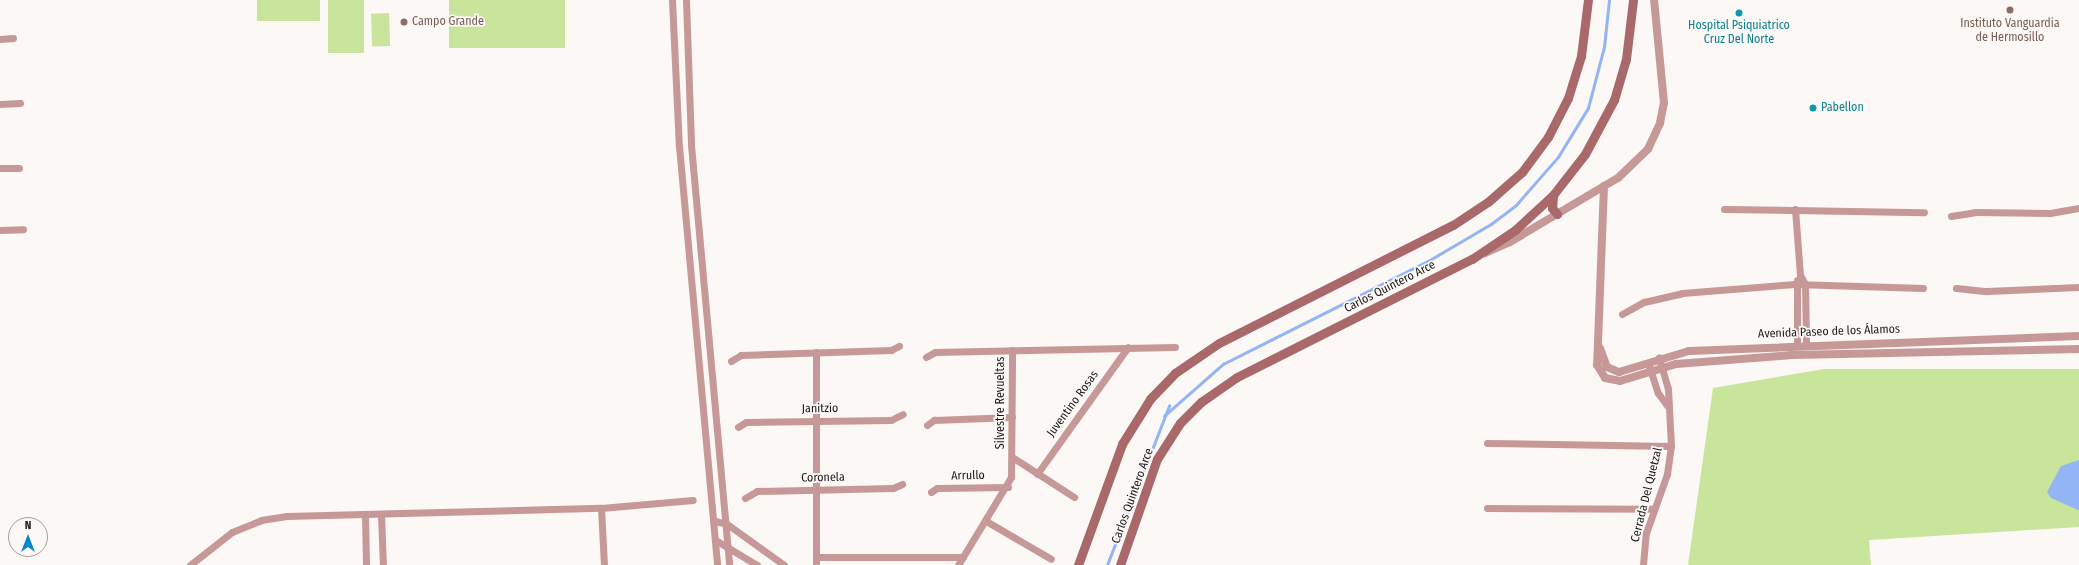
<!DOCTYPE html>
<html>
<head>
<meta charset="utf-8">
<style>
  body { margin:0 }
  #map { position:relative; width:2079px; height:565px; overflow:hidden; background:#fcf8f6; font-family:"Fira Sans Condensed",sans-serif }
  div>[style] { position:absolute }
  .green>* { inset:0; background:#c8e59b; transform-origin:0 0 }
  .water>* { inset:0; background:#94b5f5 }
  .stream>* { height:2.5px; margin:-1.25px; padding:0 1.25px; transform-origin:1.25px; border-radius:1.25px; background:#94b5f5 }
  .minor>* { height:7px; margin:-3.5px; padding:0 3.5px; transform-origin:3.5px; border-radius:3.5px; background:#c69898 }
  .tertiary>* { height:8px; margin:-4px; padding:0 4px; transform-origin:4px; border-radius:4px; background:#c69898 }
  .secondary>* { height:9px; margin:-4.5px; padding:0 4.5px; transform-origin:4.5px; border-radius:4.5px; background:#a9686a }
  .dots>* { width:11px; height:11px; translate:-50% -50%; box-sizing:border-box; border:2px solid #fcf8f6; border-radius:50% }
  span { translate:-50% -50%; white-space:nowrap; text-align:center; line-height:1.15; -webkit-text-stroke:3.5px #fcf8f6; paint-order:stroke }
  .education-label { font-size:12px; color:#785e54 }
  .left { translate:0 -50%; text-align:left }
  .culture-label { font-size:12px; color:#0d838f }
  .street-label { font-size:12px; color:#1b1a19 }
  .north { position:absolute; left:8px; top:517px; width:40px; height:40px; box-sizing:border-box; background:#fcf8f6; border:1px solid #a29f9e; border-radius:50%; rotate:0deg; font-size:11px; font-weight:700; line-height:16px; text-align:center; color:#1b1a19 }
  .north::after { content:''; display:block; margin:auto; width:14px; height:18px; background:#0386cd; clip-path:polygon(50% 0,100% 100%,50% 72%,0 100%) }
</style>
</head>
<body>
<div id="map">
  <div class="green">
    <i style="left:257px;top:0;width:63px;height:21px"></i>
    <i style="left:328px;top:0;width:36px;height:53px"></i>
    <i style="left:449px;top:0;width:116px;height:48px"></i>
    <i style="left:389px;top:13px;width:33px;height:18px;rotate:88deg"></i>
    <i style="clip-path:polygon(1824px 369px,2079px 369px,2079px 527px,1869px 540px,1871px 565px,1688px 565px,1713px 388px)"></i>
  </div>
  <div class="water">
    <i style="clip-path:polygon(2079px 460px,2079px 510px,2078px 510px,2051px 498px,2047px 492px,2061px 466px)"></i>
  </div>
  <div class="stream">
    <i style="left:1164px;top:416px;width:79px;rotate:-41.4deg"></i>
    <i style="left:1223px;top:364px;width:229px;rotate:-26.7deg"></i>
    <i style="left:1428px;top:261px;width:73px;rotate:-30.4deg"></i>
    <i style="left:1491px;top:224px;width:31px;rotate:-37deg"></i>
    <i style="left:1516px;top:205px;width:64px;rotate:-48.8deg"></i>
    <i style="left:1558px;top:157px;width:57px;rotate:-58.5deg"></i>
    <i style="left:1588px;top:108px;width:63px;rotate:-75.3deg"></i>
    <i style="left:1604px;top:47px;width:47px;rotate:-83.9deg"></i>
    <i style="left:1107px;top:565px;width:171px;rotate:-68.7deg"></i>
  </div>
  <div class="minor">
    <i style="left:672px;top:0;width:146px;rotate:87.3deg"></i>
    <i style="left:679px;top:146px;width:421px;rotate:84.8deg"></i>
    <i style="left:686px;top:0;width:145px;rotate:88deg"></i>
    <i style="left:691px;top:145px;width:422px;rotate:84.8deg"></i>
    <i style="left:0;top:39px;width:13px;rotate:-4deg"></i>
    <i style="left:0;top:104px;width:20px;rotate:-3deg"></i>
    <i style="left:0;top:168px;width:19px"></i>
    <i style="left:1724px;top:209px;width:200px;rotate:0.9deg"></i>
    <i style="left:1795px;top:209px;width:66px;rotate:85.7deg"></i>
    <i style="left:1800px;top:275px;width:10px;rotate:61deg"></i>
    <i style="left:1805px;top:284px;width:60px;rotate:89deg"></i>
    <i style="left:1951px;top:216px;width:24px;rotate:-9deg"></i>
    <i style="left:1975px;top:212px;width:75px;rotate:0.8deg"></i>
    <i style="left:2050px;top:213px;width:29px;rotate:-10deg"></i>
    <i style="left:0;top:230px;width:23px;rotate:-2deg"></i>
    <i style="left:1797px;top:280px;width:64px;rotate:90deg"></i>
    <i style="left:1956px;top:288px;width:31px;rotate:6deg"></i>
    <i style="left:1987px;top:291px;width:92px;rotate:-2.5deg"></i>
    <i style="left:1622px;top:314px;width:25px;rotate:-29deg"></i>
    <i style="left:1644px;top:302px;width:39px;rotate:-13deg"></i>
    <i style="left:1682px;top:293px;width:113px;rotate:-4.6deg"></i>
    <i style="left:1795px;top:284px;width:128px;rotate:1.8deg"></i>
    <i style="left:816px;top:352px;width:213px;rotate:90deg"></i>
    <i style="left:926px;top:357px;width:10px;rotate:-29deg"></i>
    <i style="left:935px;top:352px;width:240px;rotate:-1.2deg"></i>
    <i style="left:731px;top:361px;width:12px;rotate:-31deg"></i>
    <i style="left:741px;top:355px;width:150px;rotate:-1.9deg"></i>
    <i style="left:891px;top:350px;width:9px;rotate:-27deg"></i>
    <i style="left:1649px;top:366px;width:28px;rotate:72deg"></i>
    <i style="left:1658px;top:393px;width:17px;rotate:54deg"></i>
    <i style="left:927px;top:425px;width:9px;rotate:-36deg"></i>
    <i style="left:934px;top:420px;width:78px;rotate:-2.2deg"></i>
    <i style="left:738px;top:427px;width:9px;rotate:-32deg"></i>
    <i style="left:746px;top:422px;width:145px;rotate:-0.8deg"></i>
    <i style="left:891px;top:420px;width:13px;rotate:-27deg"></i>
    <i style="left:1487px;top:443px;width:184px;rotate:0.9deg"></i>
    <i style="left:1012px;top:457px;width:74px;rotate:32.8deg"></i>
    <i style="left:1037px;top:474px;width:156px;rotate:-54.4deg"></i>
    <i style="left:931px;top:492px;width:7px;rotate:-34deg"></i>
    <i style="left:937px;top:488px;width:71px;rotate:-0.8deg"></i>
    <i style="left:745px;top:498px;width:14px;rotate:-30deg"></i>
    <i style="left:757px;top:491px;width:136px;rotate:-1.3deg"></i>
    <i style="left:893px;top:488px;width:10px;rotate:-24deg"></i>
    <i style="left:601px;top:508px;width:57px;rotate:87deg"></i>
    <i style="left:1487px;top:508px;width:167px;rotate:0.3deg"></i>
    <i style="left:365px;top:514px;width:51px;rotate:88.9deg"></i>
    <i style="left:381px;top:514px;width:51px;rotate:87.8deg"></i>
    <i style="left:715px;top:521px;width:12px;rotate:14deg"></i>
    <i style="left:727px;top:524px;width:70px;rotate:35.7deg"></i>
    <i style="left:986px;top:521px;width:75px;rotate:30.3deg"></i>
    <i style="left:717px;top:541px;width:47px;rotate:31deg"></i>
    <i style="left:817px;top:557px;width:146px"></i>
    <i style="left:190px;top:565px;width:53px;rotate:-38.2deg"></i>
    <i style="left:232px;top:532px;width:31px;rotate:-22deg"></i>
    <i style="left:261px;top:520px;width:26px;rotate:-9deg"></i>
    <i style="left:287px;top:516px;width:314px;rotate:-1.5deg"></i>
    <i style="left:601px;top:508px;width:92px;rotate:-5deg"></i>
    <i style="left:958px;top:565px;width:103px;rotate:-58.9deg"></i>
    <i style="left:1011px;top:477px;width:127px;rotate:-89.5deg"></i>
    <i style="left:1643px;top:565px;width:32px;rotate:-85deg"></i>
    <i style="left:1646px;top:533px;width:63px;rotate:-70.4deg"></i>
    <i style="left:1667px;top:474px;width:28px;rotate:-82deg"></i>
    <i style="left:1671px;top:446px;width:57px;rotate:-93deg"></i>
    <i style="left:1668px;top:389px;width:33px;rotate:-106deg"></i>
  </div>
  <div class="tertiary">
    <i style="left:1604px;top:186px;width:179px;rotate:92.2deg"></i>
    <i style="left:1597px;top:365px;width:15px;rotate:58deg"></i>
    <i style="left:1605px;top:378px;width:15px;rotate:11deg"></i>
    <i style="left:1620px;top:381px;width:59px;rotate:-16.9deg"></i>
    <i style="left:1676px;top:364px;width:116px;rotate:-4.4deg"></i>
    <i style="left:1792px;top:355px;width:287px;rotate:-1.2deg"></i>
    <i style="left:1485px;top:253px;width:27px;rotate:-24deg"></i>
    <i style="left:1510px;top:242px;width:126px;rotate:-30.7deg"></i>
    <i style="left:1618px;top:178px;width:42px;rotate:-44deg"></i>
    <i style="left:1648px;top:149px;width:29px;rotate:-65deg"></i>
    <i style="left:1660px;top:123px;width:20px;rotate:-79deg"></i>
    <i style="left:1664px;top:103px;width:103px;rotate:-95.5deg"></i>
    <i style="left:1600px;top:348px;width:20px;rotate:70deg"></i>
    <i style="left:1607px;top:367px;width:13px;rotate:23deg"></i>
    <i style="left:1619px;top:372px;width:73px;rotate:-16.7deg"></i>
    <i style="left:1689px;top:351px;width:390px;rotate:-2.2deg"></i>
  </div>
  <div class="secondary">
    <i style="left:1553px;top:195px;width:13px;rotate:94deg"></i>
    <i style="left:1552px;top:208px;width:8px;rotate:50deg"></i>
    <i style="left:1078px;top:565px;width:129px;rotate:-70deg"></i>
    <i style="left:1122px;top:444px;width:53px;rotate:-58.1deg"></i>
    <i style="left:1150px;top:399px;width:36px;rotate:-46deg"></i>
    <i style="left:1175px;top:373px;width:53px;rotate:-34.3deg"></i>
    <i style="left:1219px;top:343px;width:262px;rotate:-26.8deg"></i>
    <i style="left:1453px;top:225px;width:43px;rotate:-33.7deg"></i>
    <i style="left:1489px;top:201px;width:44px;rotate:-41.3deg"></i>
    <i style="left:1522px;top:172px;width:44px;rotate:-53.4deg"></i>
    <i style="left:1548px;top:137px;width:44px;rotate:-62.9deg"></i>
    <i style="left:1568px;top:98px;width:44px;rotate:-72.8deg"></i>
    <i style="left:1581px;top:56px;width:56px;rotate:-82.9deg"></i>
    <i style="left:1120px;top:565px;width:112px;rotate:-70.8deg"></i>
    <i style="left:1157px;top:459px;width:43px;rotate:-57.4deg"></i>
    <i style="left:1180px;top:423px;width:30px;rotate:-45deg"></i>
    <i style="left:1201px;top:402px;width:44px;rotate:-34.8deg"></i>
    <i style="left:1237px;top:377px;width:263px;rotate:-26.7deg"></i>
    <i style="left:1472px;top:259px;width:52px;rotate:-34deg"></i>
    <i style="left:1515px;top:230px;width:52px;rotate:-42.6deg"></i>
    <i style="left:1553px;top:195px;width:52px;rotate:-52deg"></i>
    <i style="left:1585px;top:154px;width:61px;rotate:-61.8deg"></i>
    <i style="left:1614px;top:100px;width:43px;rotate:-73.7deg"></i>
    <i style="left:1626px;top:59px;width:59px;rotate:-83.2deg"></i>
  </div>
  <div class="dots">
    <i style="left:2010px;top:10px;background:#8d6e63"></i>
    <i style="left:1739px;top:13px;background:#0f9aa8"></i>
    <i style="left:404px;top:22px;background:#8d6e63"></i>
    <i style="left:1813px;top:108px;background:#0f9aa8"></i>
  </div>
  <div class="education-label">
    <span class="left" style="left:412px;top:22px">Campo Grande</span>
    <span style="left:2010px;top:31px">Instituto Vanguardia<br>de Hermosillo</span>
  </div>
  <div class="culture-label">
    <span style="left:1739px;top:33px">Hospital Psiquiatrico<br>Cruz Del Norte</span>
    <span class="left" style="left:1821px;top:108px">Pabellon</span>
  </div>
  <div class="street-label">
    <span style="left:1390px;top:287px;rotate:-27deg">Carlos Quintero Arce</span>
    <span style="left:1829px;top:332px;rotate:-2deg">Avenida Paseo de los Álamos</span>
    <span style="left:1001px;top:403px;rotate:-90deg">Silvestre Revueltas</span>
    <span style="left:1073px;top:404px;rotate:-54deg">Juventino Rosas</span>
    <span style="left:820px;top:409px;rotate:-1deg">Janitzio</span>
    <span style="left:968px;top:476px;rotate:-1deg">Arrullo</span>
    <span style="left:823px;top:478px;rotate:-1deg">Coronela</span>
    <span style="left:1647px;top:495px;rotate:-76deg">Cerrada Del Quetzal</span>
    <span style="left:1133px;top:496px;rotate:-70deg">Carlos Quintero Arce</span>
  </div>
  <div class="north">N</div>
</div>
</body>
</html>
